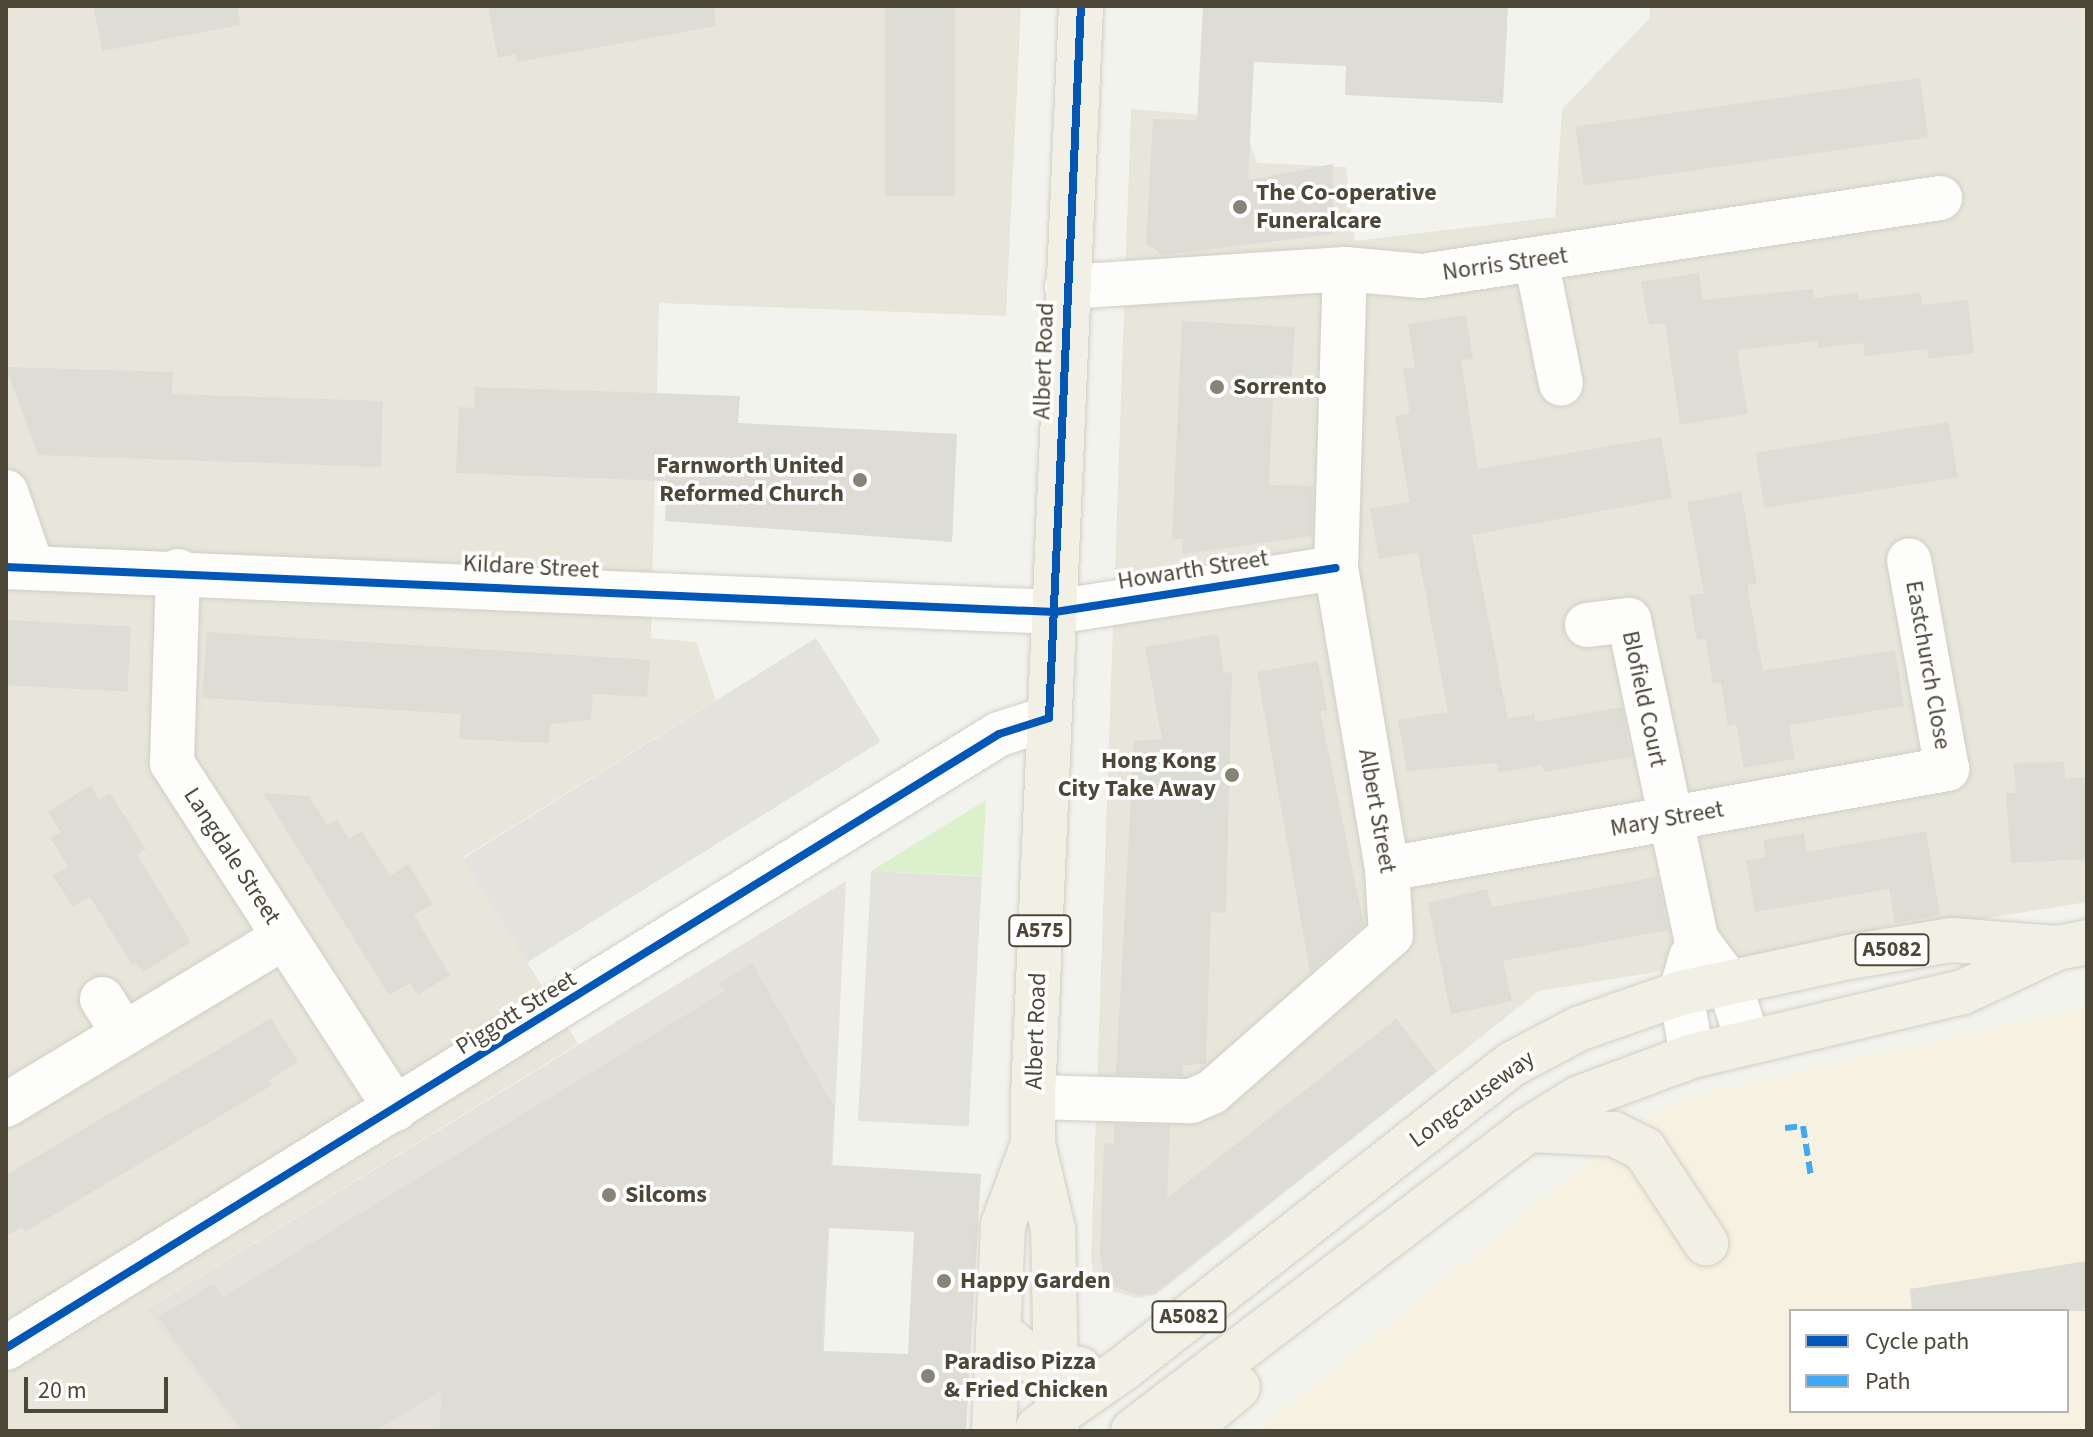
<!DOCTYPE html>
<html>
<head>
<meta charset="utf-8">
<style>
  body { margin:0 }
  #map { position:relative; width:2093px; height:1437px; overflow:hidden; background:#f3f3ed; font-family:"Source Sans 3",sans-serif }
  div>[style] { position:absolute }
  .residential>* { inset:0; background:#e8e6da }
  .commercial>* { inset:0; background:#f6f1e0 }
  .industrial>* { inset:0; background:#e4e2db }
  .green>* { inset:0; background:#dcf0cb }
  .parking>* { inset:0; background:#e3e2dc; transform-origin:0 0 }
  .building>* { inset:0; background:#dddcd5; transform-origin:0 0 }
  .roads { filter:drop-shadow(0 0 2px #d0cec7) drop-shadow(0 0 2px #d0cec7) }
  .minor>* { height:44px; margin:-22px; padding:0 22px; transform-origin:22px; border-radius:22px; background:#fdfdfc }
  .primary>* { height:44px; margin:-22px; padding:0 22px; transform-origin:22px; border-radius:22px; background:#f2f0e5 }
  .quiet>* { height:6px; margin-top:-3px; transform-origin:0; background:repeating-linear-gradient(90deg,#3fa9f5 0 12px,transparent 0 18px) }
  .cycleway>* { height:8px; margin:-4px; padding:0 4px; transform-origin:4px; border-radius:4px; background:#0057b8 }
  .dots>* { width:22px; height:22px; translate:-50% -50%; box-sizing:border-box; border:4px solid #fff; border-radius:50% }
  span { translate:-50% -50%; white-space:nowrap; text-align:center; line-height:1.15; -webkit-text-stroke:7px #fff; paint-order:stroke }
  .shield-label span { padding:2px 6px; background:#fff; border:2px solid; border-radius:6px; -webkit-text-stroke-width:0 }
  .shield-label { font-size:22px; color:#4c4737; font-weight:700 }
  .poi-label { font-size:24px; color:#4c4737; font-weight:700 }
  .left { translate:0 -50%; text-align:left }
  .right { translate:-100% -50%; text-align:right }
  .street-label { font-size:24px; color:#4c4737 }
  .frame { position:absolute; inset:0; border:8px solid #4c4737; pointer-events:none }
  .legend { position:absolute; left:1789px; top:1309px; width:280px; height:104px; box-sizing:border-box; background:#fff; border:2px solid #b7b5af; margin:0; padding:10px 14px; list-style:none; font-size:24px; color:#4c4737 }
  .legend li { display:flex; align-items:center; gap:16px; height:40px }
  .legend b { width:40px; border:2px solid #b7b5af }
  .scale { position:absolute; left:24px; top:1377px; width:144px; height:36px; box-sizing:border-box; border:4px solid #4c4737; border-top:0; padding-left:10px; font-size:24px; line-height:28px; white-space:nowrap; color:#4c4737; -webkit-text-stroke:6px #fff; paint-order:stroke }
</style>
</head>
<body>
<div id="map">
  <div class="residential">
    <i style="clip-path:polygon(6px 6px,1021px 6px,1006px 316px,659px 303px,651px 638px,696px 642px,716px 700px,462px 858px,578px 1044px,148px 1308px,238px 1431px,6px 1431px)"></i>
    <i style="clip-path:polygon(1650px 6px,2087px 6px,2087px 902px,1539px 991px,1156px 1295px,1137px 1298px,1111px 1291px,1093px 1272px,1091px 1258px,1131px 109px,1241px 118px,1257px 163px,1346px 167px,1355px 241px,1555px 217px,1562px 109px,1649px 19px)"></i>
  </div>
  <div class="commercial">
    <i style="clip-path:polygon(evenodd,2087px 1007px,2087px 1431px,1257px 1431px,1639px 1121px,1699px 1094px,2087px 1007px,1791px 1311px,2067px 1311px,2067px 1411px,1791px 1411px,1791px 1311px)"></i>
  </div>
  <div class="industrial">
    <i style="clip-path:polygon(846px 881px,820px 1431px,238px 1431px,147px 1309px)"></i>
  </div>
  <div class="green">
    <i style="clip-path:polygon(986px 800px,982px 876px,871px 871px)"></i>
  </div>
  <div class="parking">
    <i style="left:816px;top:638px;width:122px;height:417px;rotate:58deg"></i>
    <i style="left:871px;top:871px;width:111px;height:250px;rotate:3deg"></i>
  </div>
  <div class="building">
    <i style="clip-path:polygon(93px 6px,238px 6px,240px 25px,102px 51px)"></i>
    <i style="clip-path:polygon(488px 6px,714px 6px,716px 26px,517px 62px,516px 54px,498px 58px)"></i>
    <i style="left:885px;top:6px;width:70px;height:190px"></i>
    <i style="clip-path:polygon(1203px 6px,1508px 6px,1503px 103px,1345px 95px,1346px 66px,1254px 62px,1248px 180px,1333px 164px,1333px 234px,1163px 255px,1146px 244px,1153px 119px,1197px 120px)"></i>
    <i style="left:1920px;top:78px;width:60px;height:348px;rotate:82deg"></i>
    <i style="clip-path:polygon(1699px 273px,1703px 300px,1813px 289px,1814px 298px,1858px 293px,1858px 300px,1920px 293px,1922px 305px,1968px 300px,1974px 353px,1928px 359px,1927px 349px,1865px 356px,1863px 343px,1819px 348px,1818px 341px,1737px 350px,1748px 414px,1680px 425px,1665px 323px,1649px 325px,1641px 282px)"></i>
    <i style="clip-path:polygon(1466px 315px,1473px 359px,1461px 360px,1478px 469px,1661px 437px,1672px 498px,1472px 535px,1508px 719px,1534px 714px,1535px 722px,1622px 707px,1631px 757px,1544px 772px,1542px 765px,1498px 773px,1497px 763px,1407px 771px,1398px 720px,1448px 712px,1418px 553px,1379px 559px,1370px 509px,1410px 502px,1395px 416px,1410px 413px,1403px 369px,1415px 368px,1408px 324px)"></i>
    <i style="clip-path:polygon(1182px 321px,1295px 327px,1292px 376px,1274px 375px,1269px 485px,1313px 486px,1312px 536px,1182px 554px,1183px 539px,1172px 539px)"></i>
    <i style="clip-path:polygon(6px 367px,173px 372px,172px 394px,383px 401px,381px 467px,38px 455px)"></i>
    <i style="clip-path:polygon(475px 387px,740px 396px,738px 423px,957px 434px,952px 542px,665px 521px,667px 481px,456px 473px,459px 407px,474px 408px)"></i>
    <i style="left:1949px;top:422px;width:56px;height:196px;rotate:81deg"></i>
    <i style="clip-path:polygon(1741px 492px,1757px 583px,1747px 585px,1763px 671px,1895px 650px,1904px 706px,1789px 725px,1795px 759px,1744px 768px,1736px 724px,1728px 726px,1721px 682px,1713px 683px,1705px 638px,1697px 640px,1689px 596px,1704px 593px,1687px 502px)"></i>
    <i style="left:6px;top:620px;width:125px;height:65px;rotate:3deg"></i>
    <i style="clip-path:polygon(207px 632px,650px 660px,647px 697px,593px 694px,591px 720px,550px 724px,549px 743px,459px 739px,461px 714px,202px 698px)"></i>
    <i style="clip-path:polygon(1218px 634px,1224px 673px,1232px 672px,1226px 913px,1211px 912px,1206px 1064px,1183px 1065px,1183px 1076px,1116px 1074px,1134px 741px,1162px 739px,1145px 647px)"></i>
    <i style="clip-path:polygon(1318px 661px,1327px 710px,1320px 711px,1364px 925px,1310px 972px,1257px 672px)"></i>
    <i style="clip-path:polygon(2064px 762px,2065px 779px,2087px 777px,2087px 859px,2011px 863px,2006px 793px,2016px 793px,2014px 763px)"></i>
    <i style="clip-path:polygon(91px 785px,99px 800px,110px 793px,146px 849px,137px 855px,191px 942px,143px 972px,136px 963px,132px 965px,90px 897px,73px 907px,53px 876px,68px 866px,50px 838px,61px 832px,48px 812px)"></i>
    <i style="clip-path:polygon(263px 793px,309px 796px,327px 825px,337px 819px,349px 839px,362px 831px,390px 876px,408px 864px,433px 904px,414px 915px,450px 975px,418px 995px,410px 983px,389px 995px)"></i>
    <i style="clip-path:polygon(1926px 831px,1940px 915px,1895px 923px,1889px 889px,1755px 912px,1746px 861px,1766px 857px,1763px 840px,1804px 833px,1807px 852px)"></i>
    <i style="clip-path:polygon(1657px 877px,1668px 930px,1503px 961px,1512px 1001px,1451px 1014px,1428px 903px,1487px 889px,1492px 907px)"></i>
    <i style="clip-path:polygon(evenodd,752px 963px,834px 1107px,831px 1165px,981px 1174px,966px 1431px,439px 1431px,442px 1390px,376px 1431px,243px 1431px,158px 1317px,214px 1284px,223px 1297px,725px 991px,719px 984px,752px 963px,828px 1228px,914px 1232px,908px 1354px,822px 1351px,828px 1228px)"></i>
    <i style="clip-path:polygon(271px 1018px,298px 1062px,269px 1080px,272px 1085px,25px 1232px,22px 1227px,6px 1236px,6px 1175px)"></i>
    <i style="clip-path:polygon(1396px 1019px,1437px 1071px,1154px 1294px,1138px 1295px,1112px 1286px,1103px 1274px,1100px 1252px,1104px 1143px,1114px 1144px,1114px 1124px,1170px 1125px,1167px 1198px)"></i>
    <i style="clip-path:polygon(2087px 1261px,2087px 1311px,1912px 1311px,1910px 1289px)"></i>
  </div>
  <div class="roads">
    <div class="minor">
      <i style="left:1536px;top:259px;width:127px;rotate:78.7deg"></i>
      <i style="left:1067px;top:287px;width:279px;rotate:-3.7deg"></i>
      <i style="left:1345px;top:269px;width:77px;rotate:5.2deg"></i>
      <i style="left:1422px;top:276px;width:524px;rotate:-8.56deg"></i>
      <i style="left:6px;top:492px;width:76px;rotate:70.9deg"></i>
      <i style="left:6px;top:567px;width:1050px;rotate:2.46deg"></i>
      <i style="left:1055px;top:612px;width:284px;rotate:-8.9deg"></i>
      <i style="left:178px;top:571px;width:192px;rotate:91.8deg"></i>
      <i style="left:172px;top:763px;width:412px;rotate:57.1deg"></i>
      <i style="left:1587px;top:625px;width:42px;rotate:-6.8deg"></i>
      <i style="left:1629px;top:620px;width:326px;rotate:78.1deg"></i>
      <i style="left:1696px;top:939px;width:55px;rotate:53.1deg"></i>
      <i style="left:1729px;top:983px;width:62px;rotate:72.1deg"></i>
      <i style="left:1387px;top:869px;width:569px;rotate:-10.12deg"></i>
      <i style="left:1947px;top:769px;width:212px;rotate:-100.3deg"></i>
      <i style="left:1691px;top:957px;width:37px;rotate:106deg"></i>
      <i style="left:1681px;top:993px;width:64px;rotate:80.1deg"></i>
      <i style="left:102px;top:999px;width:41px;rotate:57.8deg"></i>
      <i style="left:1033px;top:1097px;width:158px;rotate:1.5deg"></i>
      <i style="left:1191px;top:1101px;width:23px;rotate:-23deg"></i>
      <i style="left:1212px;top:1092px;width:238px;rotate:-41.3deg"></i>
      <i style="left:1391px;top:935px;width:66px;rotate:-93.5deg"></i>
      <i style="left:1387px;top:869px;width:305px;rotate:-99.6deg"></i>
      <i style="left:1336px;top:568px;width:299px;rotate:-88.3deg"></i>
      <i style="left:6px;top:1105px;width:325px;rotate:-31.1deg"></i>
      <i style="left:6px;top:1348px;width:1167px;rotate:-31.73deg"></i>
      <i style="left:999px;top:734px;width:52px;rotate:-17.7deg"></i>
    </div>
    <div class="primary">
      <i style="left:1528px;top:1130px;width:86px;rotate:2.7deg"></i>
      <i style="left:1614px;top:1134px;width:34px;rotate:27deg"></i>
      <i style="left:1644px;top:1149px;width:113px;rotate:56.6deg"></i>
      <i style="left:998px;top:1331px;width:53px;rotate:39.7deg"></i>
      <i style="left:1039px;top:1365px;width:41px;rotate:5.6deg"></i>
      <i style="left:1038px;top:1428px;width:105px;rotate:-34.9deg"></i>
      <i style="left:1124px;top:1368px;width:493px;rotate:-38.1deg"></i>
      <i style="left:1512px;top:1064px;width:75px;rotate:-27.9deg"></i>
      <i style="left:1578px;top:1029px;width:109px;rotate:-19.3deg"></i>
      <i style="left:1681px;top:993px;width:172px;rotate:-12.1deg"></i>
      <i style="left:1849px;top:957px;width:104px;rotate:-9.4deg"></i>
      <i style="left:1952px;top:940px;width:105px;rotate:4.4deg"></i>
      <i style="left:994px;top:1431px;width:206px;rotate:-87.5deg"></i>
      <i style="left:1003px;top:1225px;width:86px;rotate:-69.7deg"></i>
      <i style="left:1057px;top:1431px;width:202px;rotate:-91.1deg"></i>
      <i style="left:1053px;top:1229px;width:87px;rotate:-103.2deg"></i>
      <i style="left:1033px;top:1144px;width:47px;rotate:-90deg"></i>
      <i style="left:1033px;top:1097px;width:1092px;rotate:-87.48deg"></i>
      <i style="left:1133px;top:1431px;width:497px;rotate:-37.3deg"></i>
      <i style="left:1528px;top:1130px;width:60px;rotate:-32.1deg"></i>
      <i style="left:1579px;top:1098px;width:121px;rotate:-20.4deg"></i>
      <i style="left:1692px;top:1056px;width:278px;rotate:-13.3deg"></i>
      <i style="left:1963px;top:992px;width:104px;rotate:-25.1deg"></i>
      <i style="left:2057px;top:948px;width:31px;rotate:-11deg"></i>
      <i style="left:1186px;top:1431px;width:68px;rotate:-40.2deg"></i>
    </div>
  </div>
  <div class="quiet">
    <i style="left:1785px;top:1128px;width:18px;rotate:-6deg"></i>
    <i style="left:1803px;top:1126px;width:52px;rotate:81.1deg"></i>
  </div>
  <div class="cycleway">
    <i style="left:6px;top:567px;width:1050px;rotate:2.46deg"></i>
    <i style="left:1055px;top:612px;width:284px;rotate:-8.9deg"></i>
    <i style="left:6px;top:1348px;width:1167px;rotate:-31.73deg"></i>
    <i style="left:999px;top:734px;width:52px;rotate:-17.7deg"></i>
    <i style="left:1049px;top:718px;width:713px;rotate:-87.43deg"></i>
  </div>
  <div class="dots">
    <i style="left:1240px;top:207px;background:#868377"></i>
    <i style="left:1217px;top:387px;background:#868377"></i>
    <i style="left:860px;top:480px;background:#868377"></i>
    <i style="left:1232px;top:775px;background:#868377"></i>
    <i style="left:609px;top:1195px;background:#868377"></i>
    <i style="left:944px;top:1281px;background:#868377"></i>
    <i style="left:928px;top:1376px;background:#868377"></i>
  </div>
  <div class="shield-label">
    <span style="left:1040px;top:931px">A575</span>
    <span style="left:1892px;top:950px">A5082</span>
    <span style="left:1189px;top:1317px">A5082</span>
  </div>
  <div class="poi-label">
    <span class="left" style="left:1256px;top:207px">The Co-operative<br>Funeralcare</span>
    <span class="left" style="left:1233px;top:387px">Sorrento</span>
    <span class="right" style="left:844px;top:480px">Farnworth United<br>Reformed Church</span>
    <span class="right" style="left:1216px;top:775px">Hong Kong<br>City Take Away</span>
    <span class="left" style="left:625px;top:1195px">Silcoms</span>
    <span class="left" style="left:960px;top:1281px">Happy Garden</span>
    <span class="left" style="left:944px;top:1376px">Paradiso Pizza<br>&amp; Fried Chicken</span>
  </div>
  <div class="street-label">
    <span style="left:1505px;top:264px;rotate:-8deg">Norris Street</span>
    <span style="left:1044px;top:361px;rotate:-88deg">Albert Road</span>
    <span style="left:531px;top:567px;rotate:3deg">Kildare Street</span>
    <span style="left:1193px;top:570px;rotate:-9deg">Howarth Street</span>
    <span style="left:1928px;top:665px;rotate:80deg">Eastchurch Close</span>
    <span style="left:1644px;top:699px;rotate:78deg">Blofield Court</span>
    <span style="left:1377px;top:811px;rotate:80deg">Albert Street</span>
    <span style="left:1667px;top:819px;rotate:-10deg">Mary Street</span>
    <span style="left:232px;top:856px;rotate:57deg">Langdale Street</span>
    <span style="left:516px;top:1013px;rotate:-32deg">Piggott Street</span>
    <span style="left:1036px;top:1031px;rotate:-88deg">Albert Road</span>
    <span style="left:1472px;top:1099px;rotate:-36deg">Longcauseway</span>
  </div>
  <div class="frame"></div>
  <ul class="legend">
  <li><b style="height:10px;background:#0057b8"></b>Cycle path</li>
  <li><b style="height:10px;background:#3fa9f5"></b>Path</li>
  </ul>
  <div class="scale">20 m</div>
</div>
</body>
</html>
